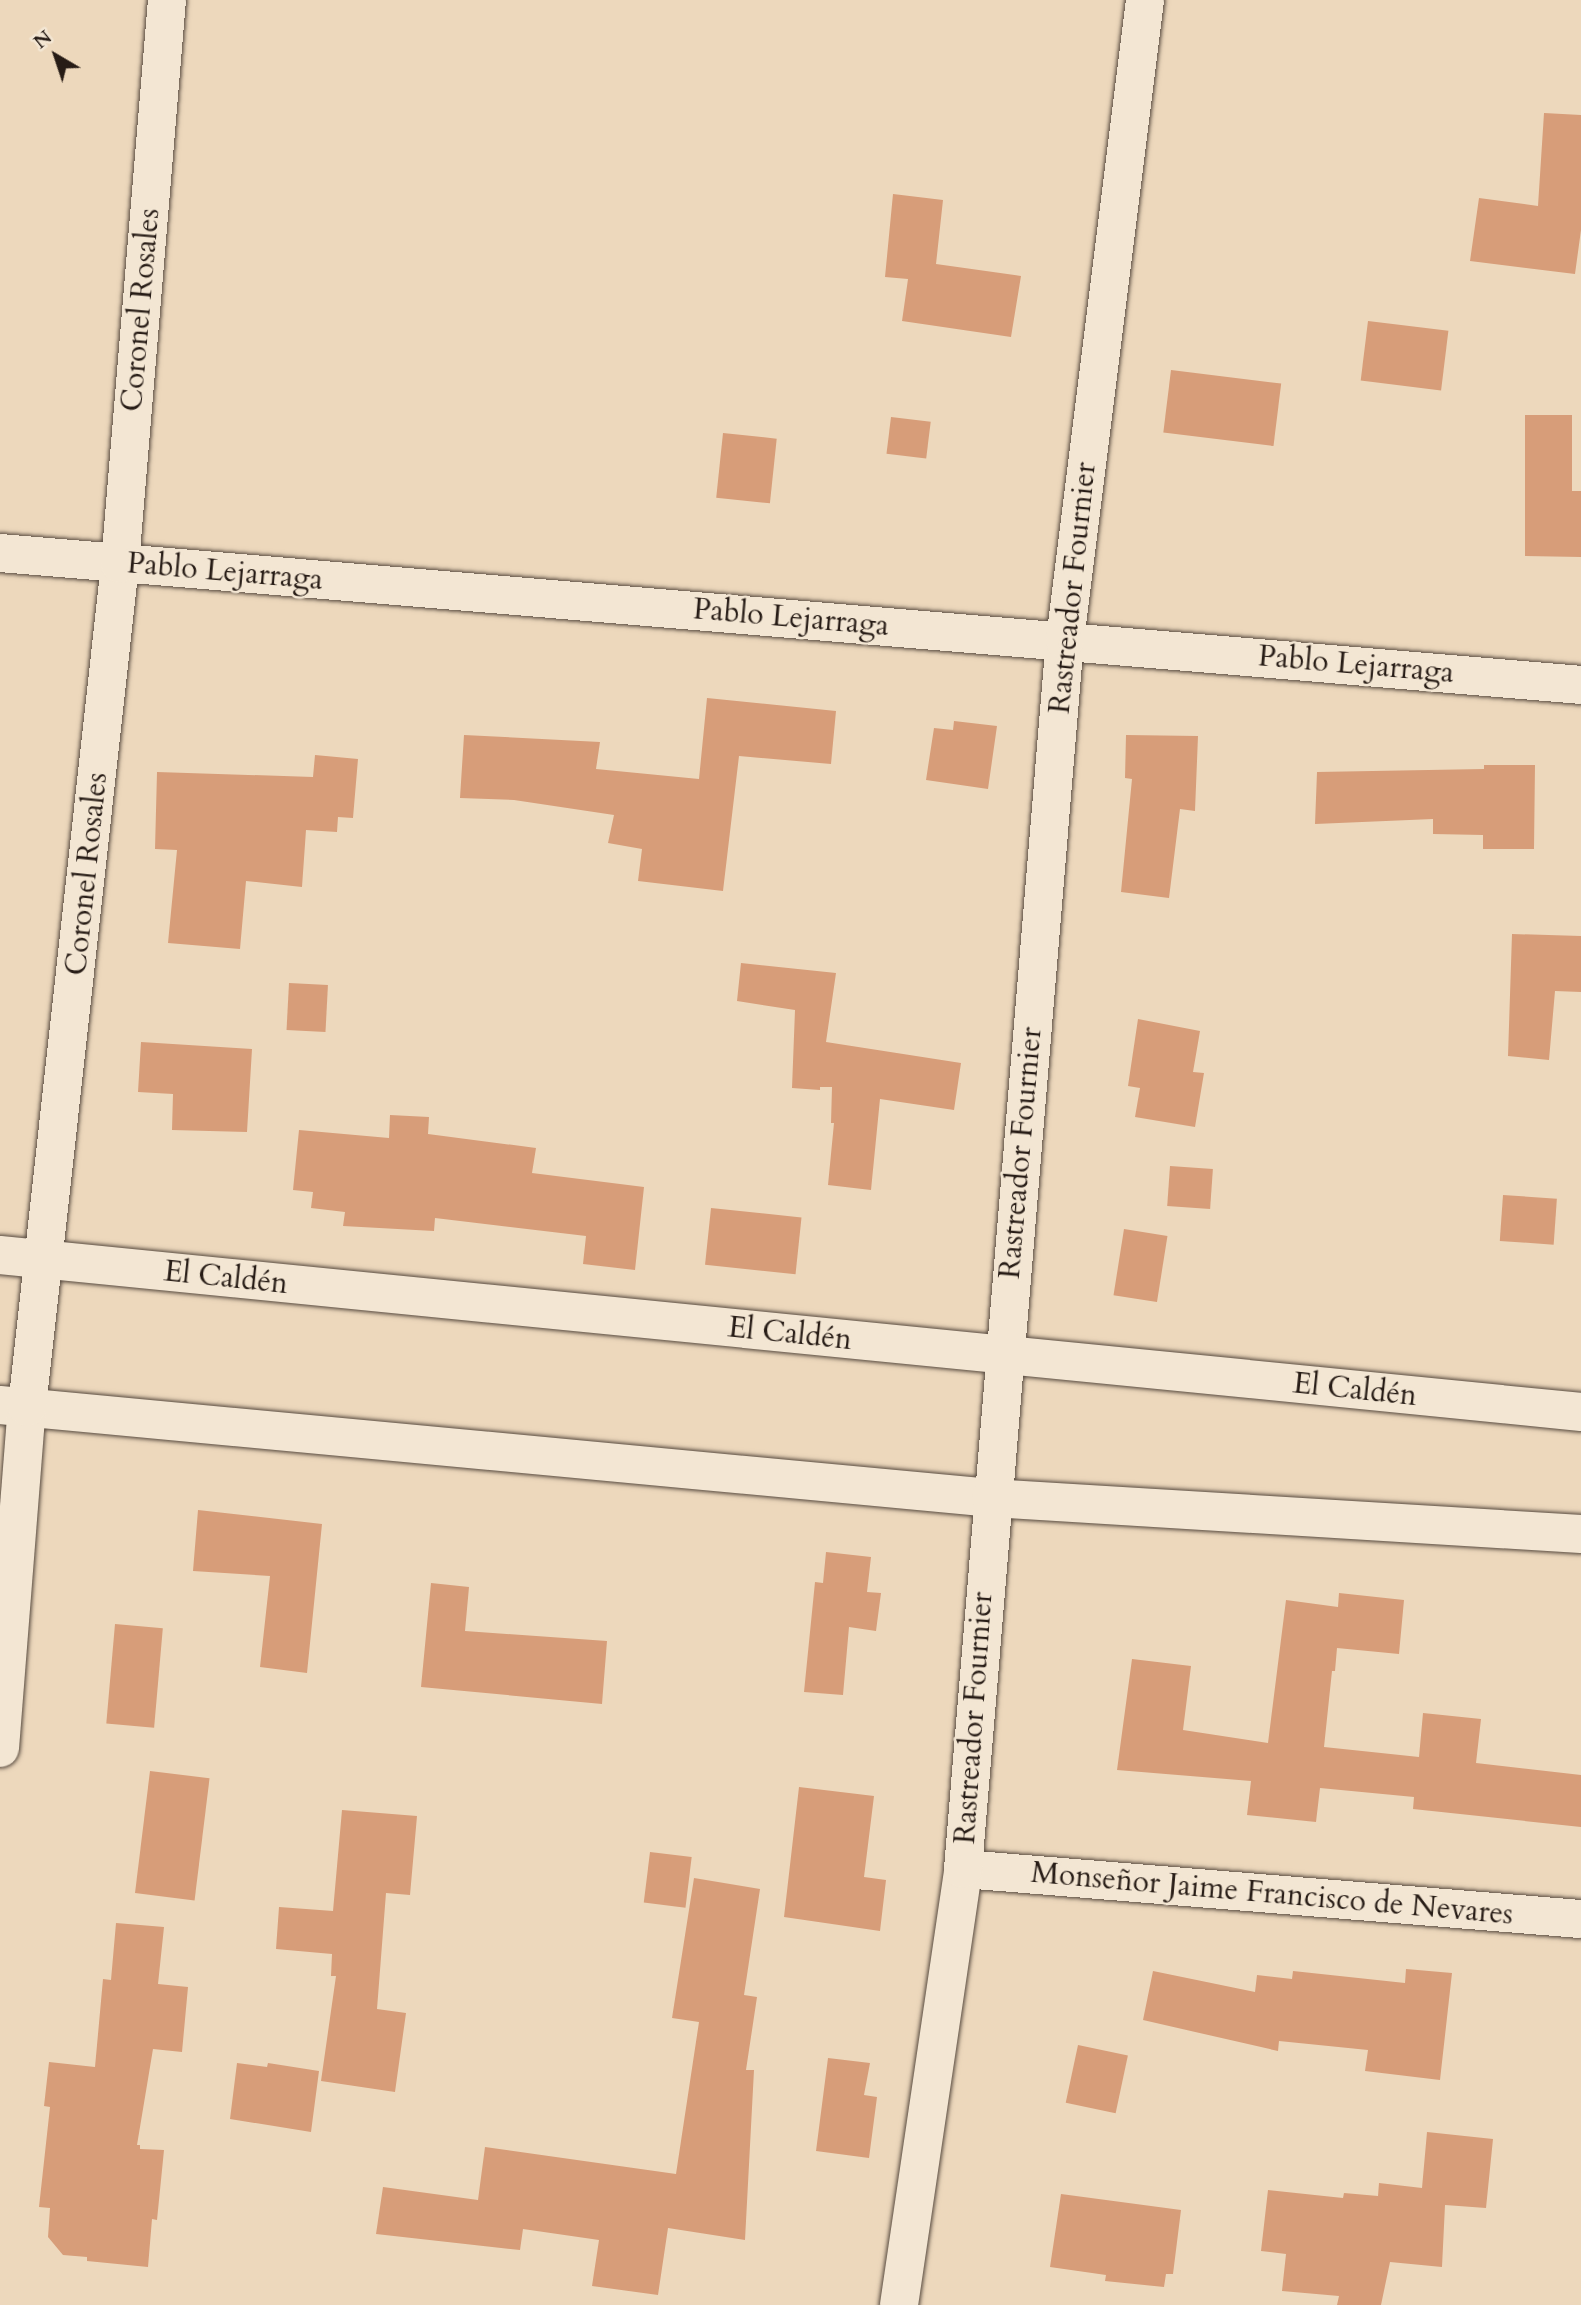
<!DOCTYPE html>
<html>
<head>
<meta charset="utf-8">
<style>
  body { margin:0 }
  #map { position:relative; width:1581px; height:2305px; overflow:hidden; background:#edd8bc; font-family:Cardo,serif }
  div>[style] { position:absolute }
  .building>* { inset:0; background:#d79d79; transform-origin:0 0 }
  .roads { filter:drop-shadow(0 0 2px #584b40) drop-shadow(0 0 2px #584b40) }
  .minor>* { height:38px; margin:-19px; padding:0 19px; transform-origin:19px; border-radius:19px; background:#f3e6d3 }
  span { translate:-50% -50%; white-space:nowrap; text-align:center; line-height:1.15; -webkit-text-stroke:5px #f3e6d3; paint-order:stroke }
  .street-label { font-size:30px; color:#271c16 }
  .north { position:absolute; left:21px; top:21px; width:70px; height:70px; -webkit-text-stroke:5px #f3e6d3; paint-order:stroke; rotate:321deg; font-size:19px; font-weight:700; line-height:28px; text-align:center; color:#271c16 }
  .north::after { content:''; display:block; margin:auto; width:24px; height:32px; background:#271c16; clip-path:polygon(50% 0,100% 100%,50% 72%,0 100%) }
</style>
</head>
<body>
<div id="map">
  <div class="building">
    <i style="clip-path:polygon(1544px 113px,1581px 115px,1581px 230px,1575px 274px,1470px 261px,1479px 198px,1538px 206px)"></i>
    <i style="clip-path:polygon(893px 194px,943px 200px,936px 264px,1021px 276px,1011px 337px,902px 321px,908px 279px,885px 277px)"></i>
    <i style="left:1368px;top:321px;width:81px;height:60px;rotate:7deg"></i>
    <i style="left:1171px;top:370px;width:111px;height:63px;rotate:7deg"></i>
    <i style="clip-path:polygon(1525px 415px,1572px 415px,1572px 491px,1581px 491px,1581px 557px,1525px 556px)"></i>
    <i style="left:891px;top:417px;width:40px;height:37px;rotate:7deg"></i>
    <i style="left:723px;top:433px;width:54px;height:65px;rotate:6deg"></i>
    <i style="clip-path:polygon(707px 698px,836px 711px,831px 764px,739px 756px,723px 891px,638px 881px,642px 849px,608px 843px,614px 815px,514px 800px,460px 798px,464px 735px,600px 742px,596px 769px,699px 779px)"></i>
    <i style="clip-path:polygon(954px 721px,997px 726px,988px 789px,926px 780px,934px 728px,953px 730px)"></i>
    <i style="clip-path:polygon(1126px 735px,1198px 736px,1195px 811px,1180px 809px,1169px 898px,1121px 892px,1132px 779px,1125px 778px)"></i>
    <i style="clip-path:polygon(315px 755px,358px 759px,353px 818px,338px 817px,337px 832px,306px 830px,302px 887px,246px 881px,240px 949px,168px 943px,177px 850px,155px 849px,157px 772px,313px 777px)"></i>
    <i style="clip-path:polygon(1484px 765px,1535px 765px,1534px 849px,1483px 849px,1483px 835px,1433px 834px,1433px 819px,1315px 824px,1317px 772px,1484px 769px)"></i>
    <i style="clip-path:polygon(1512px 934px,1581px 936px,1581px 992px,1555px 991px,1549px 1060px,1508px 1056px)"></i>
    <i style="clip-path:polygon(741px 963px,836px 973px,826px 1042px,961px 1063px,954px 1110px,880px 1099px,871px 1190px,828px 1185px,834px 1123px,831px 1123px,832px 1087px,820px 1087px,820px 1090px,792px 1088px,795px 1010px,737px 1001px)"></i>
    <i style="left:289px;top:983px;width:39px;height:47px;rotate:3deg"></i>
    <i style="clip-path:polygon(1138px 1019px,1200px 1031px,1193px 1072px,1204px 1073px,1195px 1127px,1135px 1117px,1140px 1088px,1128px 1086px)"></i>
    <i style="clip-path:polygon(141px 1042px,252px 1049px,247px 1132px,172px 1130px,173px 1094px,138px 1092px)"></i>
    <i style="clip-path:polygon(390px 1115px,429px 1117px,428px 1134px,536px 1148px,532px 1173px,644px 1187px,635px 1270px,583px 1264px,586px 1236px,435px 1218px,434px 1231px,343px 1226px,345px 1212px,311px 1208px,313px 1192px,293px 1190px,299px 1130px,389px 1138px)"></i>
    <i style="left:1170px;top:1166px;width:43px;height:40px;rotate:4deg"></i>
    <i style="left:1503px;top:1195px;width:54px;height:46px;rotate:4deg"></i>
    <i style="left:711px;top:1208px;width:91px;height:57px;rotate:6deg"></i>
    <i style="left:1124px;top:1229px;width:44px;height:67px;rotate:9deg"></i>
    <i style="clip-path:polygon(198px 1510px,322px 1524px,307px 1673px,260px 1667px,270px 1576px,193px 1571px)"></i>
    <i style="clip-path:polygon(826px 1552px,871px 1557px,867px 1592px,881px 1593px,876px 1631px,849px 1627px,843px 1695px,804px 1692px,815px 1582px,823px 1583px)"></i>
    <i style="clip-path:polygon(431px 1583px,469px 1587px,465px 1631px,607px 1641px,602px 1704px,421px 1687px)"></i>
    <i style="clip-path:polygon(1339px 1593px,1404px 1600px,1399px 1654px,1337px 1648px,1335px 1671px,1332px 1671px,1324px 1747px,1419px 1757px,1423px 1713px,1481px 1719px,1476px 1763px,1581px 1775px,1581px 1827px,1413px 1809px,1414px 1797px,1320px 1788px,1316px 1822px,1247px 1815px,1251px 1781px,1117px 1770px,1132px 1659px,1191px 1666px,1183px 1730px,1268px 1743px,1286px 1600px,1338px 1607px)"></i>
    <i style="left:115px;top:1624px;width:48px;height:100px;rotate:5deg"></i>
    <i style="left:150px;top:1771px;width:60px;height:123px;rotate:7deg"></i>
    <i style="clip-path:polygon(799px 1787px,874px 1796px,864px 1877px,886px 1880px,880px 1931px,784px 1917px)"></i>
    <i style="clip-path:polygon(342px 1810px,417px 1816px,410px 1895px,386px 1893px,377px 2009px,406px 2013px,395px 2092px,321px 2081px,336px 1976px,331px 1976px,332px 1954px,276px 1949px,279px 1907px,333px 1911px)"></i>
    <i style="left:650px;top:1852px;width:42px;height:51px;rotate:7deg"></i>
    <i style="clip-path:polygon(694px 1878px,760px 1889px,744px 1995px,757px 1997px,746px 2070px,754px 2070px,745px 2240px,668px 2228px,658px 2295px,592px 2286px,599px 2240px,523px 2229px,520px 2250px,376px 2234px,383px 2187px,478px 2200px,485px 2147px,676px 2174px,699px 2022px,672px 2018px)"></i>
    <i style="clip-path:polygon(116px 1923px,164px 1927px,158px 1984px,188px 1987px,182px 2052px,153px 2049px,137px 2145px,140px 2145px,140px 2149px,164px 2150px,157px 2220px,152px 2219px,148px 2267px,87px 2261px,87px 2257px,63px 2255px,48px 2237px,50px 2208px,39px 2207px,50px 2107px,44px 2106px,49px 2062px,95px 2067px,103px 1979px,111px 1980px)"></i>
    <i style="clip-path:polygon(1406px 1969px,1452px 1973px,1440px 2080px,1365px 2071px,1368px 2050px,1279px 2041px,1278px 2051px,1143px 2020px,1153px 1971px,1255px 1992px,1257px 1975px,1292px 1979px,1293px 1971px,1405px 1983px)"></i>
    <i style="left:1078px;top:2045px;width:51px;height:59px;rotate:12deg"></i>
    <i style="clip-path:polygon(828px 2058px,870px 2063px,864px 2095px,877px 2097px,869px 2158px,816px 2151px)"></i>
    <i style="clip-path:polygon(237px 2063px,267px 2067px,268px 2063px,319px 2071px,311px 2132px,230px 2119px)"></i>
    <i style="clip-path:polygon(1427px 2132px,1493px 2139px,1486px 2208px,1445px 2205px,1442px 2267px,1390px 2262px,1381px 2305px,1337px 2305px,1339px 2296px,1282px 2291px,1286px 2254px,1261px 2251px,1268px 2190px,1343px 2198px,1344px 2193px,1378px 2196px,1379px 2183px,1422px 2188px)"></i>
    <i style="clip-path:polygon(1061px 2194px,1181px 2210px,1173px 2274px,1166px 2274px,1164px 2287px,1105px 2281px,1106px 2275px,1050px 2267px)"></i>
  </div>
  <div class="roads">
    <div class="minor">
      <i style="left:0;top:553px;width:1587px;rotate:4.77deg"></i>
      <i style="left:0;top:1255px;width:1589px;rotate:5.67deg"></i>
      <i style="left:0;top:1405px;width:995px;rotate:5.36deg"></i>
      <i style="left:991px;top:1498px;width:591px;rotate:3.49deg"></i>
      <i style="left:0;top:1748px;width:342px;rotate:-85.5deg"></i>
      <i style="left:27px;top:1407px;width:848px;rotate:-83.7deg"></i>
      <i style="left:120px;top:564px;width:566px;rotate:-85.24deg"></i>
      <i style="left:963px;top:1869px;width:620px;rotate:4.63deg"></i>
      <i style="left:899px;top:2305px;width:441px;rotate:-81.6deg"></i>
      <i style="left:963px;top:1869px;width:1233px;rotate:-85.26deg"></i>
      <i style="left:1065px;top:640px;width:645px;rotate:-82.87deg"></i>
    </div>
  </div>
  <div class="street-label">
    <span style="left:141px;top:310px;rotate:-85deg">Coronel Rosales</span>
    <span style="left:225px;top:572px;rotate:5deg">Pablo Lejarraga</span>
    <span style="left:1073px;top:588px;rotate:-84deg">Rastreador Fournier</span>
    <span style="left:791px;top:618px;rotate:5deg">Pablo Lejarraga</span>
    <span style="left:1356px;top:665px;rotate:5deg">Pablo Lejarraga</span>
    <span style="left:87px;top:874px;rotate:-84deg">Coronel Rosales</span>
    <span style="left:1021px;top:1153px;rotate:-85deg">Rastreador Fournier</span>
    <span style="left:226px;top:1278px;rotate:6deg">El Caldén</span>
    <span style="left:790px;top:1334px;rotate:6deg">El Caldén</span>
    <span style="left:1355px;top:1390px;rotate:6deg">El Caldén</span>
    <span style="left:974px;top:1718px;rotate:-86deg">Rastreador Fournier</span>
    <span style="left:1272px;top:1894px;rotate:5deg">Monseñor Jaime Francisco de Nevares</span>
  </div>
  <div class="north">N</div>
</div>
</body>
</html>
